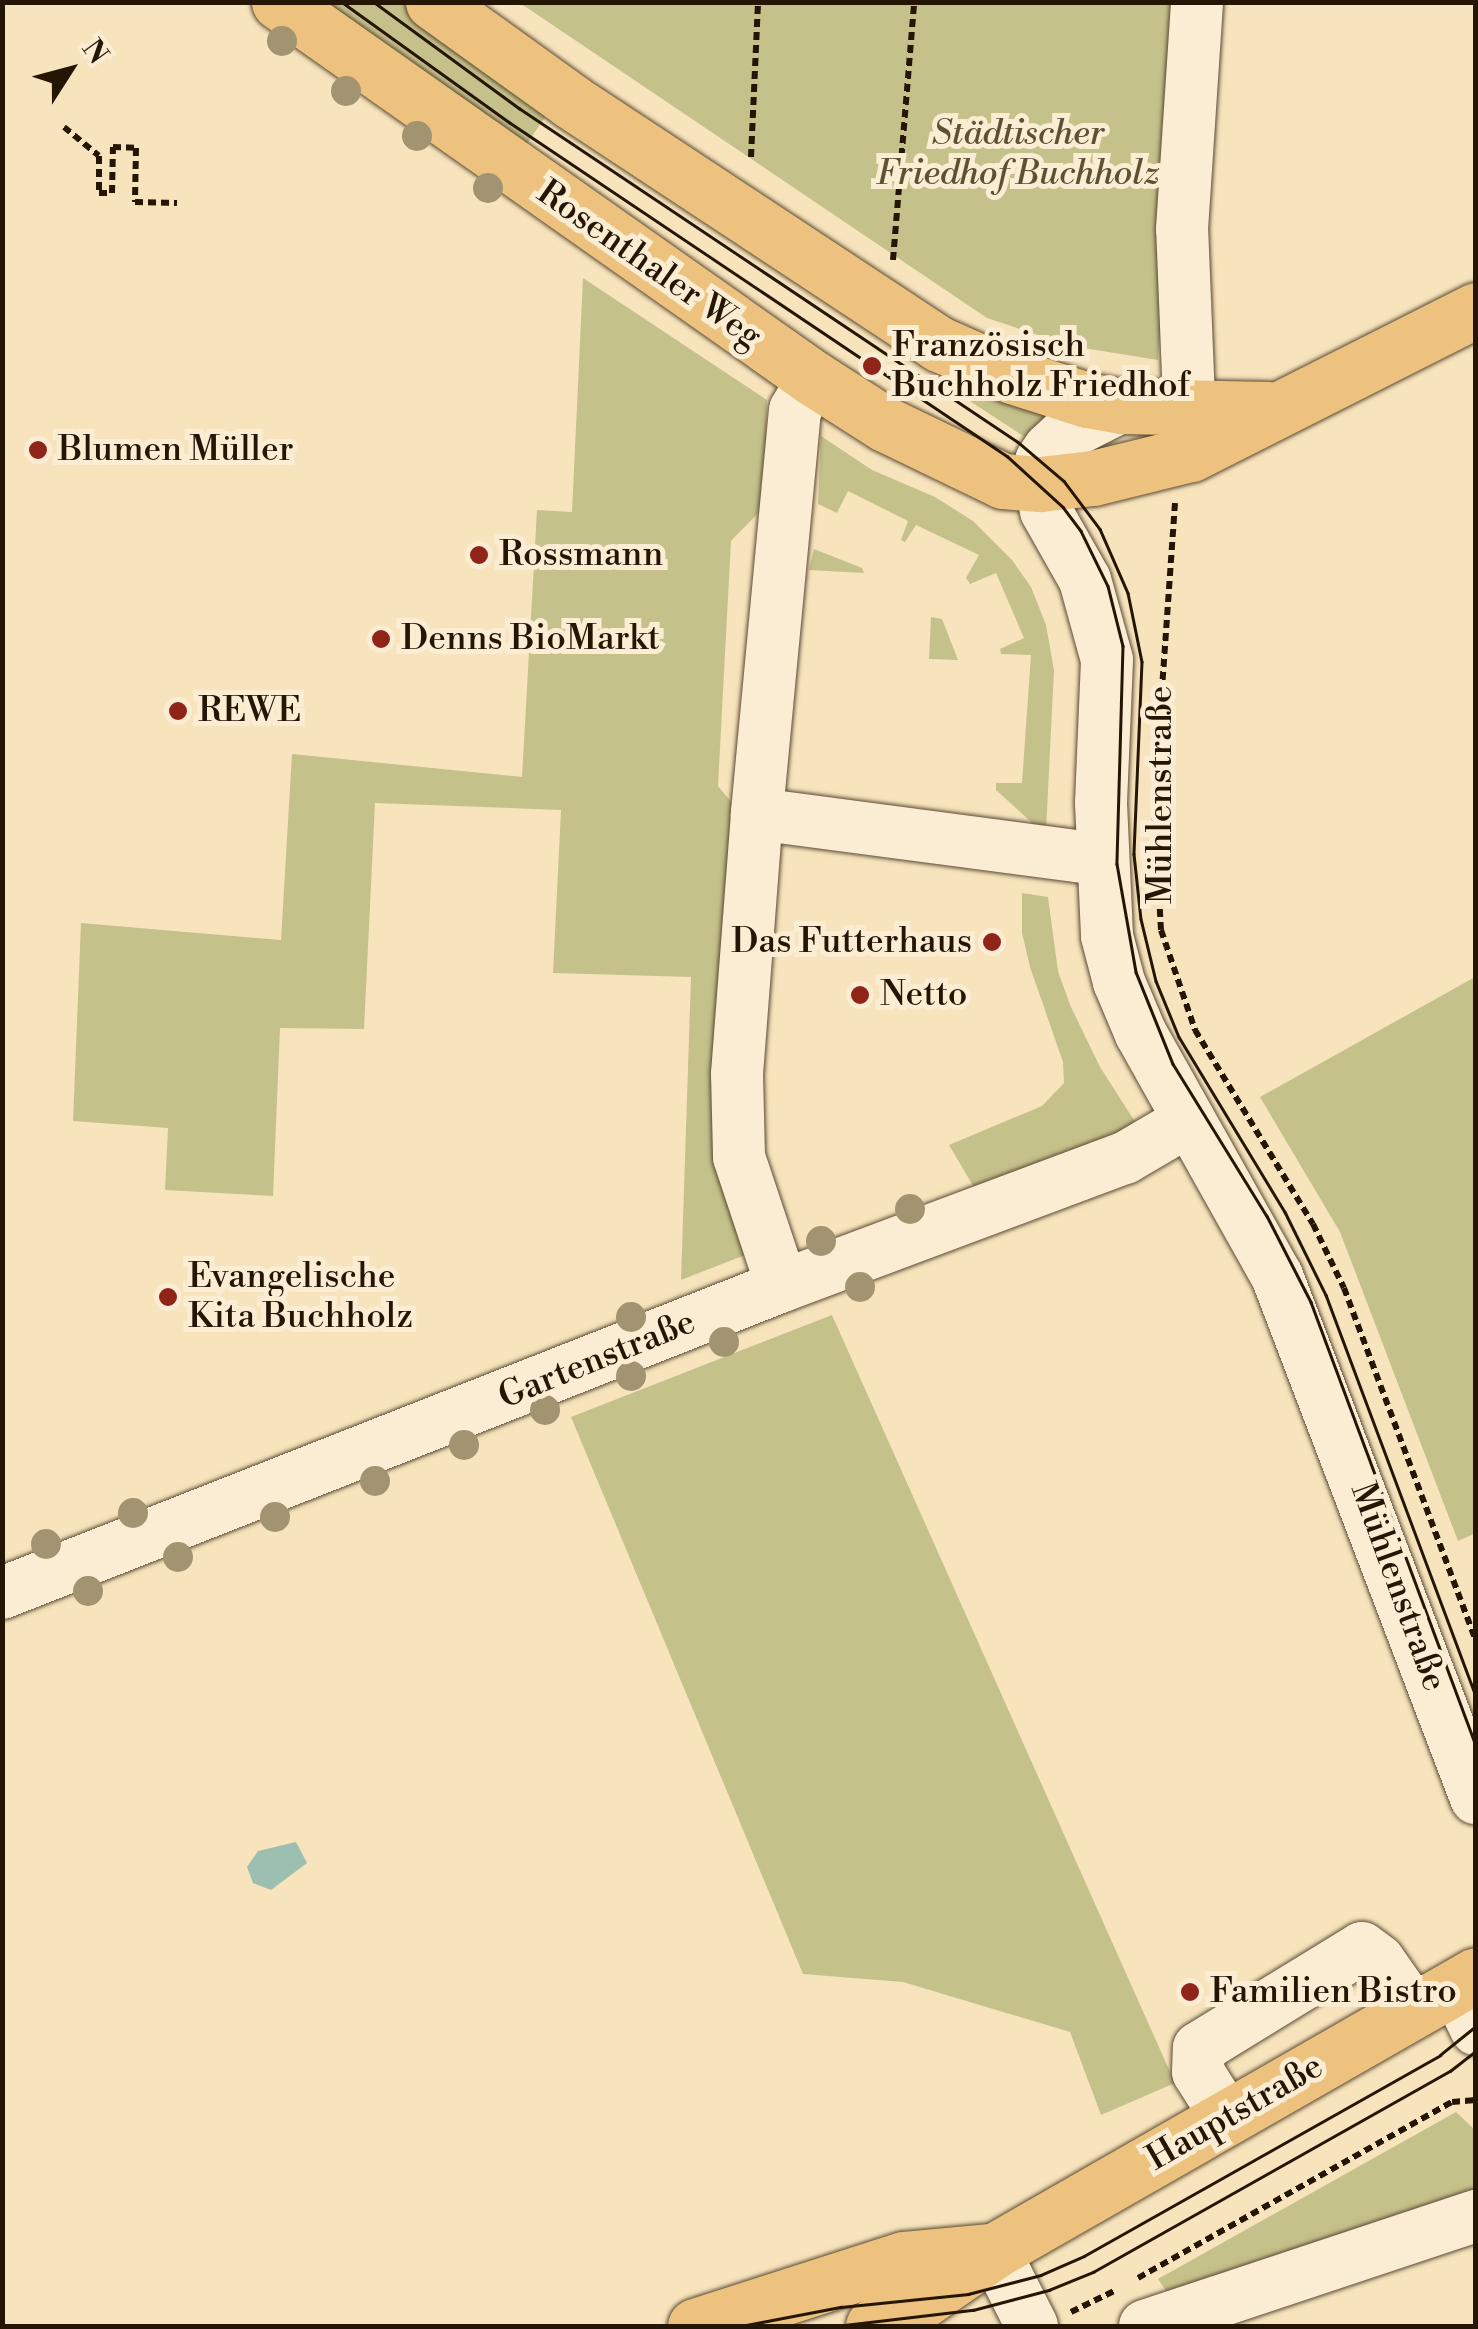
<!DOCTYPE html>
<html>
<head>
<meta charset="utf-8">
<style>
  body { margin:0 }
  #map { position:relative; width:1478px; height:2329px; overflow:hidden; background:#f7e4bc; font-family:"Libre Bodoni",serif }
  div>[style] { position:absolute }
  .green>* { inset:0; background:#c5c18b }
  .water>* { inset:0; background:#9dbfb1 }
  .path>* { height:6px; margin-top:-3px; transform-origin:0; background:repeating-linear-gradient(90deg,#251505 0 8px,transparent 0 13px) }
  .roads { filter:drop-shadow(0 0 2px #5a4933) drop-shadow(0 0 2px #5a4933) }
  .minor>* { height:52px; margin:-26px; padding:0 26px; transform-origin:26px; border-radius:26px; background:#faedd3 }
  .major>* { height:55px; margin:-27.5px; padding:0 27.5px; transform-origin:27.5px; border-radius:27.5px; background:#ecc27e }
  .tram>* { height:2.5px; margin:-1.25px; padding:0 1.25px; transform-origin:1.25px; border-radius:1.25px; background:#251505 }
  .trees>* { width:30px; height:30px; margin:-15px; border-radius:50%; background:#a29371 }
  .dots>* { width:28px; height:28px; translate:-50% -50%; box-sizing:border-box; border:5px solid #faedd3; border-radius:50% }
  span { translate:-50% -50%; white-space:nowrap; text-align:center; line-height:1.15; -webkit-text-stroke:10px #faedd3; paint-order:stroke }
  .park-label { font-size:35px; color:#5d5134; font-style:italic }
  .street-label { font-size:35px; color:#251505 }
  .poi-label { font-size:35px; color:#251505 }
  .left { translate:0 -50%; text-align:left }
  .right { translate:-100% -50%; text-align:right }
  .frame { position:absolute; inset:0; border:5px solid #251505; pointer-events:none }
  .north { position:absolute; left:20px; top:20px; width:100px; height:100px; -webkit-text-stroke:8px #faedd3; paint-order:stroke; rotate:54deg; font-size:28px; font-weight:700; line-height:40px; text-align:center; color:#251505 }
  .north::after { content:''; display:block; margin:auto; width:35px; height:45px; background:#251505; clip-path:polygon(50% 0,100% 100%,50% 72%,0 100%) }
</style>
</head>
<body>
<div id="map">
  <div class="green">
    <i style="clip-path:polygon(299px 3px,413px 3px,555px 103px,517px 158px)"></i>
    <i style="clip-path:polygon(520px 3px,1183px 3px,1158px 360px,1071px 346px,987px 318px)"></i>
    <i style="clip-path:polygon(583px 278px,767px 400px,764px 507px,731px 541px,718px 786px,732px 803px,728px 848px,745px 1255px,681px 1280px,691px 977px,553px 973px,561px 810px,375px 803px,364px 1029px,280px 1028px,273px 1196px,165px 1190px,168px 1128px,73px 1121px,81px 923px,281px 940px,292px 754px,522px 777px,537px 510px,572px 512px)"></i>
    <i style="clip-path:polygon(947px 361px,1048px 413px,1025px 437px,936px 379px)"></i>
    <i style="clip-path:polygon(821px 436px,872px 470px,935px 497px,973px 521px,1012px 560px,1031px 587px,1046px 625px,1054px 670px,1046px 831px,1041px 831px,996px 790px,996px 783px,1022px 783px,1031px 655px,1001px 654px,1000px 649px,1024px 638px,996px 573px,970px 584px,966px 578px,979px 555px,916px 525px,905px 542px,901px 540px,908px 521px,848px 491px,837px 513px,818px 504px)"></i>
    <i style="clip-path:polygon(814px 549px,862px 568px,864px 573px,809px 570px)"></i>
    <i style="clip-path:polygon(931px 617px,942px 619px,958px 660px,929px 659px)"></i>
    <i style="clip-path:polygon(1022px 893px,1048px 897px,1058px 971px,1070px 1005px,1100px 1067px,1141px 1131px,975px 1189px,949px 1145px,1042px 1106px,1064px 1083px,1063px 1062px,1030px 967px,1022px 933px)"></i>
    <i style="clip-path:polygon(1475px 977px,1476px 1533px,1458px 1541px,1340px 1232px,1260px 1097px)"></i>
    <i style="clip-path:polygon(832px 1315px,1175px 2083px,1101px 2115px,1070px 2032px,903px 1982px,803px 1974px,571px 1417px)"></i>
    <i style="clip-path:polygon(1456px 2112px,1475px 2130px,1475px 2205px,1173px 2301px,1158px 2279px)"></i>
  </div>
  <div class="water">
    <i style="clip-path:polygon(296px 1842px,307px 1863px,271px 1890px,253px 1883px,247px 1867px,258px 1851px)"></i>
  </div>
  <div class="path">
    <i style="left:64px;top:127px;width:45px;rotate:39.6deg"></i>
    <i style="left:99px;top:156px;width:37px;rotate:90deg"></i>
    <i style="left:99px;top:193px;width:13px"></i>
    <i style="left:112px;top:193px;width:46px;rotate:-88.8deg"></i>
    <i style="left:113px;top:147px;width:23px;rotate:2deg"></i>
    <i style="left:136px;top:148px;width:54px;rotate:91.1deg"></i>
    <i style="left:135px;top:202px;width:42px;rotate:1.4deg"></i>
    <i style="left:751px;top:157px;width:155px;rotate:-87.4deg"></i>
    <i style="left:893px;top:260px;width:259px;rotate:-85.3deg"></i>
    <i style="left:1175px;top:503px;width:303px;rotate:94deg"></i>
    <i style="left:1154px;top:805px;width:125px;rotate:86.8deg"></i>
    <i style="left:1161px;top:930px;width:106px;rotate:71.2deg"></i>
    <i style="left:1195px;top:1030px;width:227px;rotate:58.7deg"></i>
    <i style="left:1313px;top:1224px;width:71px;rotate:64.2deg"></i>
    <i style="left:1344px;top:1288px;width:377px;rotate:69.5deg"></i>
    <i style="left:1138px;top:2278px;width:360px;rotate:-29.3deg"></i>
    <i style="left:1452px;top:2102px;width:24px;rotate:-5deg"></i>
    <i style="left:1071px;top:2312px;width:48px;rotate:-26deg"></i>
  </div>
  <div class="roads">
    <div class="minor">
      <i style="left:813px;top:378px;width:37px;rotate:119deg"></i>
      <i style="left:795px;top:410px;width:406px;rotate:95.4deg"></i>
      <i style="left:757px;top:814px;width:347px;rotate:7.5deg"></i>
      <i style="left:1122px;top:406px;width:66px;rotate:153deg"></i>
      <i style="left:1063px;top:436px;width:19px;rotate:137deg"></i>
      <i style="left:1049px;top:449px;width:14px;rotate:124deg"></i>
      <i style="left:1041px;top:461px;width:23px;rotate:92deg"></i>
      <i style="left:1040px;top:484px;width:28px;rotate:77deg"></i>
      <i style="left:1046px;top:511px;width:79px;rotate:60.5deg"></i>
      <i style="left:1085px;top:580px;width:83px;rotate:74.6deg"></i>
      <i style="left:1107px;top:660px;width:143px;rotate:92.4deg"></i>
      <i style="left:1101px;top:803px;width:133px;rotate:87.4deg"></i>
      <i style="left:1107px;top:936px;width:48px;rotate:75.4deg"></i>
      <i style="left:1119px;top:982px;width:56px;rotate:67.1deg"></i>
      <i style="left:1141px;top:1034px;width:278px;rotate:60.7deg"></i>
      <i style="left:1277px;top:1276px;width:559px;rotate:69.13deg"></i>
      <i style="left:1191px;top:450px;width:221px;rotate:-92.3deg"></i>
      <i style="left:1182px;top:229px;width:227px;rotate:-86.2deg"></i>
      <i style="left:757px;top:814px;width:261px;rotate:94.4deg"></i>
      <i style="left:737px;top:1074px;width:83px;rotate:88.6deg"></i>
      <i style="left:739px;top:1157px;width:136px;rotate:71.6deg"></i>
      <i style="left:2px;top:1593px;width:838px;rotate:-21.48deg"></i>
      <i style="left:782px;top:1286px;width:366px;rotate:-20.5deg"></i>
      <i style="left:1125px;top:1158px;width:73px;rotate:-30.4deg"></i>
      <i style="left:1456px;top:1987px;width:47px;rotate:64.5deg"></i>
      <i style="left:1227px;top:2118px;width:54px;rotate:-122.2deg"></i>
      <i style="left:1198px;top:2072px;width:24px;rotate:-88deg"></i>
      <i style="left:1199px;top:2048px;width:191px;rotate:-31.5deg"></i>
      <i style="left:1362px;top:1948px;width:21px;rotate:37deg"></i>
      <i style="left:1379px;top:1961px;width:61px;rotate:55deg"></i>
      <i style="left:994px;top:2251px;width:84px;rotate:63.1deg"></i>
      <i style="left:1145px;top:2326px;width:349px;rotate:-18.4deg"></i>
    </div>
    <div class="major">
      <i style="left:279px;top:2px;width:653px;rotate:35.15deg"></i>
      <i style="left:813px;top:378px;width:85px;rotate:32.6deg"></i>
      <i style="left:885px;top:424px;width:131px;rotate:25.8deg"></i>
      <i style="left:1003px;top:481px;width:37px;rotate:5deg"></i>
      <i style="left:1040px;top:484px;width:53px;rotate:-6.5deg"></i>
      <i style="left:1093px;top:478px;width:101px;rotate:-13.8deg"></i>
      <i style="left:1191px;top:454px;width:319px;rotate:-26.8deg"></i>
      <i style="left:433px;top:2px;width:171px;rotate:35.7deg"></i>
      <i style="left:572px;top:102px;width:440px;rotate:33.4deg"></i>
      <i style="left:939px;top:344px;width:80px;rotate:23.7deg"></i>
      <i style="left:1012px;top:376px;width:79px;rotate:17.7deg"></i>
      <i style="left:1087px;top:400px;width:36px;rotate:10deg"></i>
      <i style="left:1122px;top:406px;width:147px;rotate:1.2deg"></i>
      <i style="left:695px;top:2326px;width:219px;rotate:-17.8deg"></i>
      <i style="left:904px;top:2259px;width:87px;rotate:-5.3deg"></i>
      <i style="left:873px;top:2326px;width:37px;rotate:-24deg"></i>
      <i style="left:907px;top:2311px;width:106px;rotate:-34.6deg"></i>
      <i style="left:994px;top:2251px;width:555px;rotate:-29.8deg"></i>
    </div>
  </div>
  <div class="tram">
    <i style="left:342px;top:2px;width:206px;rotate:35.7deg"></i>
    <i style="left:509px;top:122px;width:600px;rotate:33.85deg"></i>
    <i style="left:1007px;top:456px;width:76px;rotate:42.3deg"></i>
    <i style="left:1063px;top:507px;width:30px;rotate:53deg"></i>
    <i style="left:1081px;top:531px;width:61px;rotate:63.9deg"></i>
    <i style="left:1108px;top:586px;width:62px;rotate:76deg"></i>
    <i style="left:1123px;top:646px;width:218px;rotate:91.6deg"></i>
    <i style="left:1117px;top:864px;width:110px;rotate:80deg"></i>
    <i style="left:1136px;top:972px;width:99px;rotate:68.1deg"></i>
    <i style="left:1173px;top:1064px;width:179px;rotate:58.3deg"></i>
    <i style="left:1267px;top:1216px;width:97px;rotate:62.9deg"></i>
    <i style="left:1311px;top:1302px;width:473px;rotate:69.6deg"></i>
    <i style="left:374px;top:2px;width:180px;rotate:36.2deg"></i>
    <i style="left:519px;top:108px;width:600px;rotate:33.8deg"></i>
    <i style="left:1018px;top:442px;width:60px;rotate:40.3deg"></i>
    <i style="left:1064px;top:481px;width:60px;rotate:53.1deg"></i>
    <i style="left:1100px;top:529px;width:70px;rotate:66.4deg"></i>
    <i style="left:1128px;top:593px;width:70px;rotate:78.5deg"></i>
    <i style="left:1142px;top:662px;width:192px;rotate:92.4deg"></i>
    <i style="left:1134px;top:854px;width:65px;rotate:83.9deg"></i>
    <i style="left:1141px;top:919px;width:64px;rotate:76.4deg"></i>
    <i style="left:1156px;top:981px;width:61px;rotate:67.7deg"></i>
    <i style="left:1179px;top:1037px;width:205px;rotate:58.8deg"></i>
    <i style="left:1285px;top:1212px;width:93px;rotate:63.7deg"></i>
    <i style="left:1326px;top:1295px;width:428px;rotate:69.5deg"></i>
    <i style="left:741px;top:2326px;width:102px;rotate:-10.8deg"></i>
    <i style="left:841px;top:2307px;width:128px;rotate:-5.8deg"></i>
    <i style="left:968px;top:2294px;width:75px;rotate:-14.6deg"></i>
    <i style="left:1041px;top:2275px;width:47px;rotate:-23.8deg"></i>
    <i style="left:1084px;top:2256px;width:409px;rotate:-29.4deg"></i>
    <i style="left:1440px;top:2055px;width:46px;rotate:-38.9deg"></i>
    <i style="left:836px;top:2326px;width:138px;rotate:-6.7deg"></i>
    <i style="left:973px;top:2310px;width:79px;rotate:-14.7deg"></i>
    <i style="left:1049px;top:2290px;width:48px;rotate:-22.2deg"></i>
    <i style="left:1093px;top:2272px;width:410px;rotate:-29.4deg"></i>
    <i style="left:1450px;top:2071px;width:33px;rotate:-38deg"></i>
  </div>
  <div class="trees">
    <i style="left:282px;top:41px"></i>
    <i style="left:346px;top:91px"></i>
    <i style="left:417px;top:136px"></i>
    <i style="left:488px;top:188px"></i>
    <i style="left:910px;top:1209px"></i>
    <i style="left:821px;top:1241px"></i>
    <i style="left:860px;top:1287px"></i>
    <i style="left:631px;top:1317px"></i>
    <i style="left:724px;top:1342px"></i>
    <i style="left:631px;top:1376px"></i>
    <i style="left:545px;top:1410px"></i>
    <i style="left:464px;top:1445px"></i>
    <i style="left:375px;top:1481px"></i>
    <i style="left:133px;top:1513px"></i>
    <i style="left:275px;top:1517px"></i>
    <i style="left:46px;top:1544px"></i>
    <i style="left:178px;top:1557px"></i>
    <i style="left:88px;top:1591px"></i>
  </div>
  <div class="dots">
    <i style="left:872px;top:366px;background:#8f2418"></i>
    <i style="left:38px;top:450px;background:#8f2418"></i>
    <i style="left:479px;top:555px;background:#8f2418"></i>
    <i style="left:381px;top:639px;background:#8f2418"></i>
    <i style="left:178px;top:711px;background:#8f2418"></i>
    <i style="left:992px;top:942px;background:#8f2418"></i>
    <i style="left:860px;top:995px;background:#8f2418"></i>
    <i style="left:168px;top:1297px;background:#8f2418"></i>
    <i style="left:1190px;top:1992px;background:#8f2418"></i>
  </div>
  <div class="park-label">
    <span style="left:1018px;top:154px">Städtischer<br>Friedhof Buchholz</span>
  </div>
  <div class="street-label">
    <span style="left:649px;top:265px;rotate:35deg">Rosenthaler Weg</span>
    <span style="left:1161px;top:795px;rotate:-90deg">Mühlenstraße</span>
    <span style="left:597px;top:1360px;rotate:-22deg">Gartenstraße</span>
    <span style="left:1398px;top:1587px;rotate:70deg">Mühlenstraße</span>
    <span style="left:1235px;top:2113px;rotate:-30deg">Hauptstraße</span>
  </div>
  <div class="poi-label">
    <span class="left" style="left:892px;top:366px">Französisch<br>Buchholz Friedhof</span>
    <span class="left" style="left:58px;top:450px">Blumen Müller</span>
    <span class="left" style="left:499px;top:555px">Rossmann</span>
    <span class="left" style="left:401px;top:639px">Denns BioMarkt</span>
    <span class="left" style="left:198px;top:711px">REWE</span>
    <span class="right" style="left:972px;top:942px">Das Futterhaus</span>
    <span class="left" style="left:880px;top:995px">Netto</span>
    <span class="left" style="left:188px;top:1297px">Evangelische<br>Kita Buchholz</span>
    <span class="left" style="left:1210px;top:1992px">Familien Bistro</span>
  </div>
  <div class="frame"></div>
  <div class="north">N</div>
</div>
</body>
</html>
